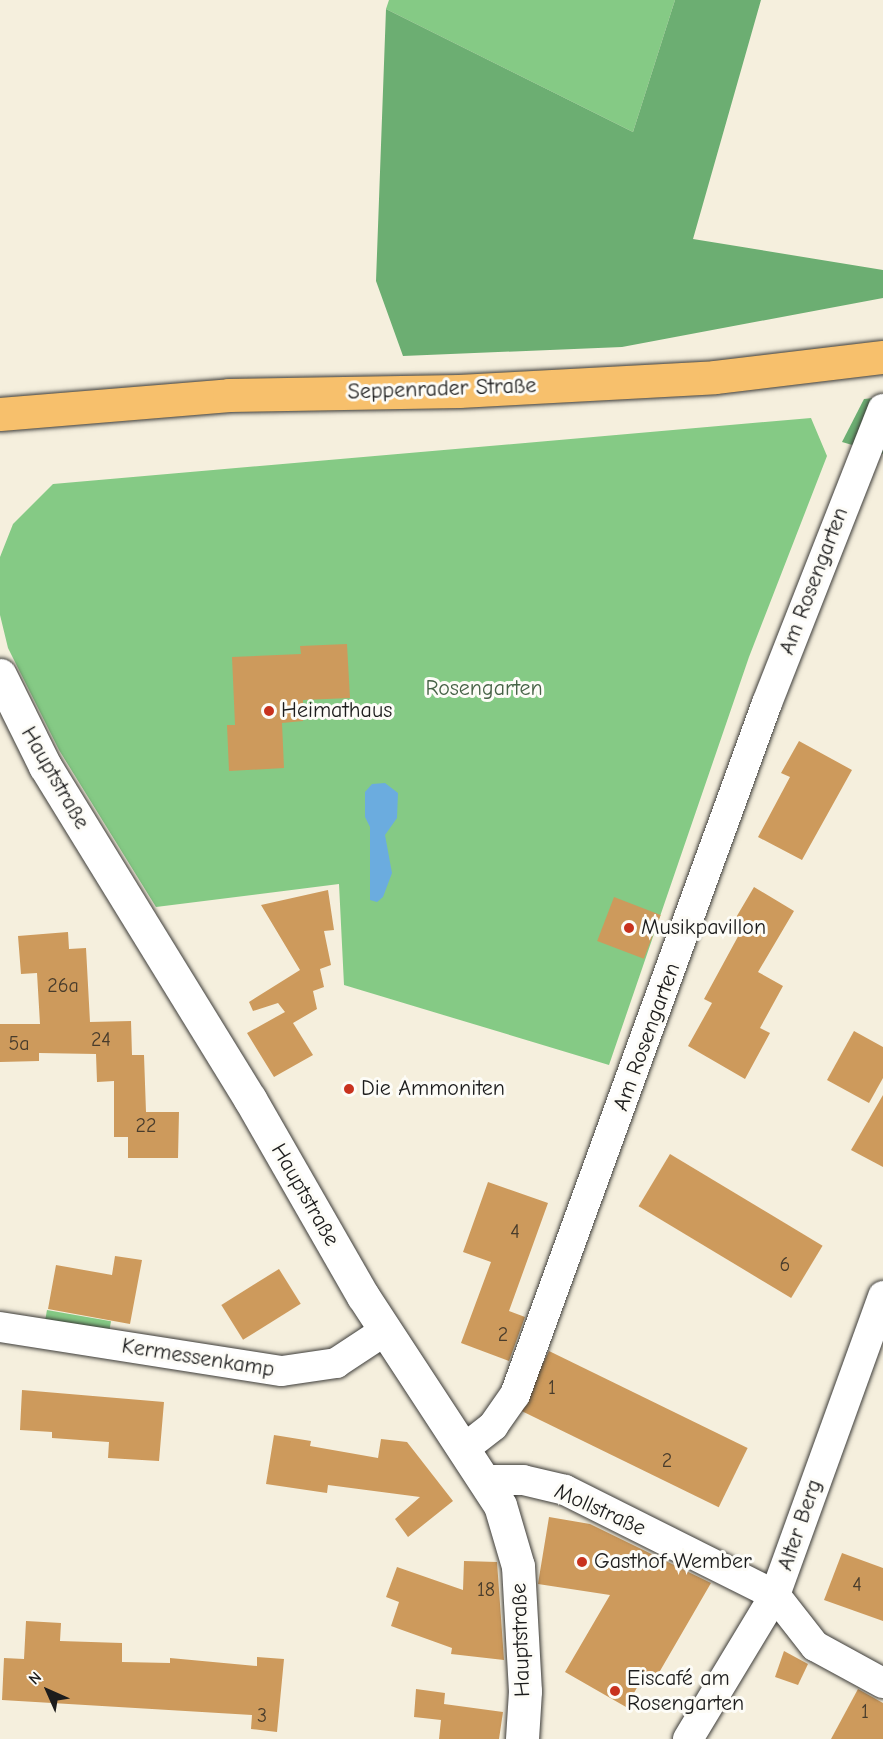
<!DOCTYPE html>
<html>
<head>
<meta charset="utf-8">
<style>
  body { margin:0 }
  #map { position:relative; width:883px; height:1739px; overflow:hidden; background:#f5efdd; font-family:"Comic Neue",sans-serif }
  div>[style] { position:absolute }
  .green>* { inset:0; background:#85ca85; transform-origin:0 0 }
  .forest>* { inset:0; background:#6cae72 }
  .water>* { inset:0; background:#6bacdf }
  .building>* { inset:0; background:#cd9a5c; transform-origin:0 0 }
  .roads { filter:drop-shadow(0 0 2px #3d3c39) drop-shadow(0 0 2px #3d3c39) }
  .minor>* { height:30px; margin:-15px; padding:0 15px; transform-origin:15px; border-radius:15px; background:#fff }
  .tertiary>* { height:33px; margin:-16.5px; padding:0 16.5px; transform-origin:16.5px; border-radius:16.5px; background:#fff }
  .primary>* { height:33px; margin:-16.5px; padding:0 16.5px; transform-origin:16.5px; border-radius:16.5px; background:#f7c06c }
  .dots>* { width:16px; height:16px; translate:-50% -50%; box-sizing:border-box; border:3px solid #fdfcf7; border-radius:50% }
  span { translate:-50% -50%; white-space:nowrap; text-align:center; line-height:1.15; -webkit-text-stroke:6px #fdfcf7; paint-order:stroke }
  .number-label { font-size:20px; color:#483c2c }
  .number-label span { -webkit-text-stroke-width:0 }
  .street-label { font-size:22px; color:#1c1c1c }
  .park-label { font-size:22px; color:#466246 }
  .poi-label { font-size:22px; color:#1c1c1c }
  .left { translate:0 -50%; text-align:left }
  .north { position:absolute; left:18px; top:1661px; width:60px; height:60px; -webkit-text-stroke:4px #fdfcf7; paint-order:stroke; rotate:315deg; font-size:16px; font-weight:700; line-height:24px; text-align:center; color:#1c1c1c }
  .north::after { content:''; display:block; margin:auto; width:21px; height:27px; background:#1c1c1c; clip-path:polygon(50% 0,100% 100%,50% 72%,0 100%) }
</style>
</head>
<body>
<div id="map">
  <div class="green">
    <i style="clip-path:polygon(389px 0,675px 0,633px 132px,386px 9px)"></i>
    <i style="clip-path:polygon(811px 418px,827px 456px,749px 657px,609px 1065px,344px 985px,339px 884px,156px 907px,59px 750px,8px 648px,0 615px,0 557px,13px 524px,53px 484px)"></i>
    <i style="left:47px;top:1310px;width:65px;height:12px;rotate:10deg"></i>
  </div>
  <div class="forest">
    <i style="clip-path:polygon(675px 0,761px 0,693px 239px,883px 270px,883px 298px,622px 347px,403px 356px,376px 281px,386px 9px,633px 132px)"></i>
    <i style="clip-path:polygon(883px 397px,883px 454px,842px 442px,864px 399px)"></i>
  </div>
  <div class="water">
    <i style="clip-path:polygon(385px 783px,398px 793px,397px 818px,385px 835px,392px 873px,383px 897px,377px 902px,370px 900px,370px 827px,365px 817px,365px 792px,372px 784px)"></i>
  </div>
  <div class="building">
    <i style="clip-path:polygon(347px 644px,350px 698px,303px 700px,303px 721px,282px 723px,284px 768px,229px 771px,227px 725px,235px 725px,232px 657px,301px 654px,300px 646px)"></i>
    <i style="clip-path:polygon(799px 741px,852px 770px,802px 860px,758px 837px,790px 777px,781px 773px)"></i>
    <i style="clip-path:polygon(754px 887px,794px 911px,758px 972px,783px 986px,760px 1028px,770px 1033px,745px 1079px,688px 1046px,712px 1003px,704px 999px,741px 931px,731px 926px)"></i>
    <i style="clip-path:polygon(328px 890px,334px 930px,324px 931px,331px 965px,320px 969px,324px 987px,313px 991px,317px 1009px,293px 1023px,313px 1055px,274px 1077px,247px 1033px,285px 1012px,278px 1003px,253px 1011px,249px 1002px,300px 970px,261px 905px)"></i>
    <i style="left:614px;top:897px;width:50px;height:47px;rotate:21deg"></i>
    <i style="clip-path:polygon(68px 932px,69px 949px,86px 948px,90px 1022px,131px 1021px,132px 1055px,144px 1055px,146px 1112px,179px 1112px,178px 1158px,128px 1158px,128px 1137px,114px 1137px,114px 1081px,97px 1082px,96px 1054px,39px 1053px,39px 1061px,0 1062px,0 1024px,40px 1024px,37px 973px,21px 974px,18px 936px)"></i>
    <i style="clip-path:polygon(854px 1031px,883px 1047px,883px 1078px,869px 1103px,827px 1080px)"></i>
    <i style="clip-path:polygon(883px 1095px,883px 1167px,851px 1150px)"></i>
    <i style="left:670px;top:1154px;width:178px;height:61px;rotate:31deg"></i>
    <i style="clip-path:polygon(488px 1182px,548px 1203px,509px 1311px,525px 1317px,509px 1361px,461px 1343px,491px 1262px,463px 1252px)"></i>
    <i style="clip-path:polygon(115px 1256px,142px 1260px,130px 1324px,48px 1309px,56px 1265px,112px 1275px)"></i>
    <i style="left:279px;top:1269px;width:41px;height:68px;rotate:58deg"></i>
    <i style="left:549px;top:1351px;width:221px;height:66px;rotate:26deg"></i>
    <i style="clip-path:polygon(22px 1390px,164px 1402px,159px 1461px,108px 1458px,109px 1442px,52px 1438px,52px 1432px,20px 1430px)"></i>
    <i style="clip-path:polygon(274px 1435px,311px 1441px,310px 1446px,378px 1458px,381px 1439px,407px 1442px,453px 1501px,408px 1537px,395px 1519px,420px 1497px,328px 1485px,327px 1493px,266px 1484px)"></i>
    <i style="clip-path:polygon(549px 1517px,590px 1524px,711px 1583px,653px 1683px,643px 1677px,626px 1707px,565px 1672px,610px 1595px,538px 1584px)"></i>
    <i style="clip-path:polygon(842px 1553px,883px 1568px,883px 1621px,824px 1600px)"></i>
    <i style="clip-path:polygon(464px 1561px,497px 1562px,504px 1660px,451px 1654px,452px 1648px,391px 1626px,399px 1602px,386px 1597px,397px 1567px,463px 1590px)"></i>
    <i style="clip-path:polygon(26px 1621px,61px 1623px,60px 1641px,122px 1643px,122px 1662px,170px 1663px,170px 1658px,257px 1666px,257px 1657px,284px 1659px,277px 1732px,251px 1729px,252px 1715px,2px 1700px,4px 1658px,24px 1659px)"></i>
    <i style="clip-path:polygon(784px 1651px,808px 1664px,798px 1685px,775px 1677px)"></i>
    <i style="clip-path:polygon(416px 1689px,445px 1693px,444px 1704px,503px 1712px,499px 1739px,439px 1739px,441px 1720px,414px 1717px)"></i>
    <i style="clip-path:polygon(858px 1689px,883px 1703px,883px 1739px,831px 1739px)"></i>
  </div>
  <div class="roads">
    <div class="minor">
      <i style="left:0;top:1327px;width:285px;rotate:8.9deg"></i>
      <i style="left:282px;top:1371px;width:55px;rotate:-8.4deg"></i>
      <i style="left:336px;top:1363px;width:60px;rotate:-33.4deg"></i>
      <i style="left:465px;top:1448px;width:36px;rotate:-38deg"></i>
      <i style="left:493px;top:1426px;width:38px;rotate:-55deg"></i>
      <i style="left:515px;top:1395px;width:736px;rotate:-69.99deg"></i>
      <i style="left:767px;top:703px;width:316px;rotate:-68.5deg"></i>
      <i style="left:486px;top:1480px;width:37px"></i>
      <i style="left:523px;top:1480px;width:43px;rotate:13.4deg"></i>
      <i style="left:565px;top:1490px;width:235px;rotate:26.6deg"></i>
      <i style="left:775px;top:1595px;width:65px;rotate:51.9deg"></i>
      <i style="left:815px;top:1646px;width:77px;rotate:28.6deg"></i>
      <i style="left:688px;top:1739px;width:168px;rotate:-58.9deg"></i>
      <i style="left:775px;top:1595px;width:318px;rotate:-70.1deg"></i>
    </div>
    <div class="tertiary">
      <i style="left:0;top:675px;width:102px;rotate:63.7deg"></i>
      <i style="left:45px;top:766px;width:391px;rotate:58.4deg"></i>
      <i style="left:250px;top:1099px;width:227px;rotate:60.2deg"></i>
      <i style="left:363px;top:1296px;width:250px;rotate:56.8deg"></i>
      <i style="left:500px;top:1505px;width:64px;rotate:73.6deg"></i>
      <i style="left:518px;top:1566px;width:125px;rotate:86.8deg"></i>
      <i style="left:525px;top:1691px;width:48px;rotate:93.6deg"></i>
    </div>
    <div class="primary">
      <i style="left:0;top:414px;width:230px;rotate:-4.7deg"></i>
      <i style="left:229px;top:395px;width:230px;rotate:-1deg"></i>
      <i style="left:459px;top:391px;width:256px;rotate:-3.1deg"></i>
      <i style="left:715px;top:377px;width:169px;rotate:-6.8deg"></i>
    </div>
  </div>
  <div class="dots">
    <i style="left:269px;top:711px;background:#c8321e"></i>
    <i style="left:629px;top:928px;background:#c8321e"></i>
    <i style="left:349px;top:1089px;background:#c8321e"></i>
    <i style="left:582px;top:1562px;background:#c8321e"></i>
    <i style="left:615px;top:1691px;background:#c8321e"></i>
  </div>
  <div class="number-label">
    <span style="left:63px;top:985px">26a</span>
    <span style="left:101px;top:1039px">24</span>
    <span style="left:19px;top:1043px">5a</span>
    <span style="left:146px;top:1125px">22</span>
    <span style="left:515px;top:1231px">4</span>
    <span style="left:785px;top:1264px">6</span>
    <span style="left:503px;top:1334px">2</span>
    <span style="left:552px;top:1387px">1</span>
    <span style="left:667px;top:1460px">2</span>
    <span style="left:857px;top:1584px">4</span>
    <span style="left:486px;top:1589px">18</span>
    <span style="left:865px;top:1711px">1</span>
    <span style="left:262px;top:1715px">3</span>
  </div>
  <div class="street-label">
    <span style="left:442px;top:389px;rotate:-2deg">Seppenrader Straße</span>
    <span style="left:814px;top:581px;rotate:-69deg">Am Rosengarten</span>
    <span style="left:55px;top:778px;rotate:60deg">Hauptstraße</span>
    <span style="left:647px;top:1037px;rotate:-70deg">Am Rosengarten</span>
    <span style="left:305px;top:1195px;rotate:60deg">Hauptstraße</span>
    <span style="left:198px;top:1358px;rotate:9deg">Kermessenkamp</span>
    <span style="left:600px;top:1510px;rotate:24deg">Mollstraße</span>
    <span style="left:800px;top:1525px;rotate:-71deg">Alter Berg</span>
    <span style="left:521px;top:1640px;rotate:-92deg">Hauptstraße</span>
  </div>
  <div class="park-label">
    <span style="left:484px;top:689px">Rosengarten</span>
  </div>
  <div class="poi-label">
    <span class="left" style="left:281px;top:711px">Heimathaus</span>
    <span class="left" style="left:641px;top:928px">Musikpavillon</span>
    <span class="left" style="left:361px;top:1089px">Die Ammoniten</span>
    <span class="left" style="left:594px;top:1562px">Gasthof Wember</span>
    <span class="left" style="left:627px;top:1691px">Eiscafé am<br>Rosengarten</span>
  </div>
  <div class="north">N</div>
</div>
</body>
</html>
